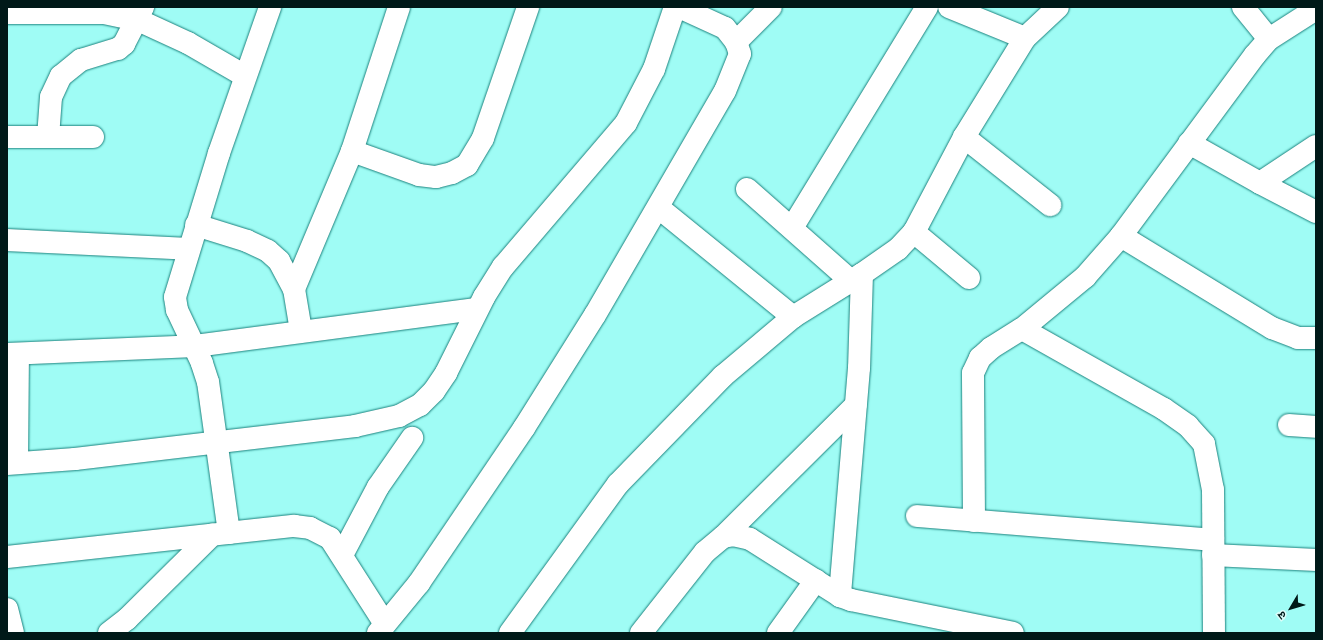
<!DOCTYPE html>
<html>
<head>
<meta charset="utf-8">
<style>
  body { margin:0 }
  #map { position:relative; width:1323px; height:640px; overflow:hidden; background:#9ffcf5; font-family:Ubuntu,"Noto Sans Devanagari",sans-serif }
  div>[style] { position:absolute }
  .roads { filter:drop-shadow(0 0 1px #1b827d) drop-shadow(0 0 1px #1b827d) }
  .minor>* { height:22px; margin:-11px; padding:0 11px; transform-origin:11px; border-radius:11px; background:#fff }
  span { translate:-50% -50%; white-space:nowrap; text-align:center; line-height:1.15; -webkit-text-stroke:3.5px #dbfefa; paint-order:stroke }
  .frame { position:absolute; inset:0; border:8px solid #001918; pointer-events:none }
  .north { position:absolute; left:1271px; top:588px; width:40px; height:40px; -webkit-text-stroke:3px #dbfefa; paint-order:stroke; rotate:232deg; font-size:11px; font-weight:700; line-height:16px; text-align:center; color:#001918 }
  .north::after { content:''; display:block; margin:auto; width:14px; height:18px; background:#001918; clip-path:polygon(50% 0,100% 100%,50% 72%,0 100%) }
</style>
</head>
<body>
<div id="map">
  <div class="roads">
    <div class="minor">
      <i style="left:949px;top:7px;width:82px;rotate:22.2deg"></i>
      <i style="left:1025px;top:38px;width:45px;rotate:-43.2deg"></i>
      <i style="left:1243px;top:7px;width:41px;rotate:50.9deg"></i>
      <i style="left:7px;top:13px;width:97px"></i>
      <i style="left:104px;top:13px;width:35px;rotate:12deg"></i>
      <i style="left:138px;top:20px;width:55px;rotate:24.7deg"></i>
      <i style="left:188px;top:43px;width:66px;rotate:30.1deg"></i>
      <i style="left:736px;top:42px;width:49px;rotate:-45deg"></i>
      <i style="left:7px;top:137px;width:86px"></i>
      <i style="left:48px;top:137px;width:40px;rotate:-85.7deg"></i>
      <i style="left:51px;top:97px;width:23px;rotate:-65deg"></i>
      <i style="left:61px;top:76px;width:26px;rotate:-39deg"></i>
      <i style="left:81px;top:60px;width:39px;rotate:-17deg"></i>
      <i style="left:118px;top:49px;width:8px;rotate:-40deg"></i>
      <i style="left:124px;top:44px;width:42px;rotate:-62.8deg"></i>
      <i style="left:964px;top:137px;width:110px;rotate:38.3deg"></i>
      <i style="left:1189px;top:143px;width:81px;rotate:29.4deg"></i>
      <i style="left:1260px;top:183px;width:67px;rotate:-33.5deg"></i>
      <i style="left:352px;top:151px;width:151px;rotate:-71.9deg"></i>
      <i style="left:1260px;top:183px;width:63px;rotate:27.4deg"></i>
      <i style="left:747px;top:189px;width:137px;rotate:41.5deg"></i>
      <i style="left:659px;top:208px;width:173px;rotate:39.1deg"></i>
      <i style="left:793px;top:317px;width:81px;rotate:-31.9deg"></i>
      <i style="left:862px;top:274px;width:94px;rotate:91.8deg"></i>
      <i style="left:859px;top:368px;width:229px;rotate:94.8deg"></i>
      <i style="left:196px;top:225px;width:53px;rotate:17.4deg"></i>
      <i style="left:247px;top:241px;width:23px;rotate:25deg"></i>
      <i style="left:268px;top:251px;width:15px;rotate:42deg"></i>
      <i style="left:279px;top:261px;width:32px;rotate:62deg"></i>
      <i style="left:294px;top:289px;width:43px;rotate:80.5deg"></i>
      <i style="left:792px;top:228px;width:259px;rotate:-58.6deg"></i>
      <i style="left:1121px;top:236px;width:177px;rotate:31.4deg"></i>
      <i style="left:1272px;top:328px;width:28px;rotate:21deg"></i>
      <i style="left:1298px;top:338px;width:18px"></i>
      <i style="left:7px;top:240px;width:181px;rotate:2.8deg"></i>
      <i style="left:862px;top:274px;width:44px;rotate:-34.8deg"></i>
      <i style="left:898px;top:249px;width:23px;rotate:-47deg"></i>
      <i style="left:969px;top:278px;width:72px;rotate:-140.1deg"></i>
      <i style="left:914px;top:232px;width:107px;rotate:-62.2deg"></i>
      <i style="left:964px;top:137px;width:116px;rotate:-58.4deg"></i>
      <i style="left:294px;top:289px;width:150px;rotate:-67.2deg"></i>
      <i style="left:352px;top:151px;width:71px;rotate:19.7deg"></i>
      <i style="left:419px;top:175px;width:17px;rotate:7deg"></i>
      <i style="left:436px;top:177px;width:16px;rotate:-14deg"></i>
      <i style="left:452px;top:173px;width:17px;rotate:-28deg"></i>
      <i style="left:467px;top:165px;width:31px;rotate:-59deg"></i>
      <i style="left:483px;top:138px;width:139px;rotate:-71deg"></i>
      <i style="left:1022px;top:329px;width:82px;rotate:-39.5deg"></i>
      <i style="left:1085px;top:277px;width:55px;rotate:-48.7deg"></i>
      <i style="left:1121px;top:236px;width:225px;rotate:-53.5deg"></i>
      <i style="left:1255px;top:55px;width:21px;rotate:-49deg"></i>
      <i style="left:1269px;top:39px;width:56px;rotate:-32.6deg"></i>
      <i style="left:7px;top:354px;width:188px;rotate:-2.4deg"></i>
      <i style="left:195px;top:346px;width:284px;rotate:-7.5deg"></i>
      <i style="left:1289px;top:425px;width:27px;rotate:4deg"></i>
      <i style="left:17px;top:463px;width:109px;rotate:-89.5deg"></i>
      <i style="left:7px;top:464px;width:68px;rotate:-4.2deg"></i>
      <i style="left:75px;top:459px;width:282px;rotate:-6.7deg"></i>
      <i style="left:355px;top:426px;width:45px;rotate:-12.8deg"></i>
      <i style="left:399px;top:416px;width:24px;rotate:-28deg"></i>
      <i style="left:420px;top:405px;width:20px;rotate:-45deg"></i>
      <i style="left:434px;top:391px;width:22px;rotate:-56deg"></i>
      <i style="left:446px;top:373px;width:85px;rotate:-63.4deg"></i>
      <i style="left:484px;top:297px;width:36px;rotate:-58deg"></i>
      <i style="left:503px;top:267px;width:189px;rotate:-49.5deg"></i>
      <i style="left:626px;top:123px;width:61px;rotate:-62.6deg"></i>
      <i style="left:654px;top:69px;width:65px;rotate:-71.3deg"></i>
      <i style="left:917px;top:516px;width:297px;rotate:4.6deg"></i>
      <i style="left:974px;top:521px;width:148px;rotate:-90.4deg"></i>
      <i style="left:973px;top:373px;width:17px;rotate:-65deg"></i>
      <i style="left:980px;top:358px;width:15px;rotate:-42deg"></i>
      <i style="left:991px;top:348px;width:36px;rotate:-32deg"></i>
      <i style="left:1022px;top:329px;width:163px;rotate:29.4deg"></i>
      <i style="left:1164px;top:409px;width:29px;rotate:35deg"></i>
      <i style="left:1188px;top:426px;width:24px;rotate:48deg"></i>
      <i style="left:1204px;top:444px;width:47px;rotate:78.9deg"></i>
      <i style="left:1213px;top:490px;width:143px;rotate:89.6deg"></i>
      <i style="left:229px;top:533px;width:152px;rotate:-97.9deg"></i>
      <i style="left:208px;top:382px;width:20px;rotate:-108deg"></i>
      <i style="left:202px;top:363px;width:59px;rotate:-115.3deg"></i>
      <i style="left:177px;top:310px;width:13px;rotate:-99deg"></i>
      <i style="left:175px;top:297px;width:151px;rotate:-73deg"></i>
      <i style="left:219px;top:153px;width:155px;rotate:-70.7deg"></i>
      <i style="left:723px;top:537px;width:187px;rotate:-44.8deg"></i>
      <i style="left:342px;top:555px;width:77px;rotate:-62.1deg"></i>
      <i style="left:378px;top:487px;width:60px;rotate:-55.2deg"></i>
      <i style="left:1213px;top:555px;width:103px;rotate:2.8deg"></i>
      <i style="left:7px;top:557px;width:289px;rotate:-6.2deg"></i>
      <i style="left:294px;top:526px;width:16px;rotate:7deg"></i>
      <i style="left:310px;top:528px;width:22px;rotate:27deg"></i>
      <i style="left:330px;top:538px;width:102px;rotate:57.4deg"></i>
      <i style="left:7px;top:609px;width:25px;rotate:76deg"></i>
      <i style="left:109px;top:633px;width:23px;rotate:-38deg"></i>
      <i style="left:127px;top:619px;width:120px;rotate:-44.7deg"></i>
      <i style="left:378px;top:633px;width:65px;rotate:-50.6deg"></i>
      <i style="left:419px;top:583px;width:187px;rotate:-55.9deg"></i>
      <i style="left:524px;top:428px;width:133px;rotate:-57.9deg"></i>
      <i style="left:595px;top:315px;width:259px;rotate:-59.9deg"></i>
      <i style="left:725px;top:91px;width:40px;rotate:-68deg"></i>
      <i style="left:740px;top:54px;width:13px;rotate:-108deg"></i>
      <i style="left:736px;top:42px;width:18px;rotate:-128deg"></i>
      <i style="left:725px;top:28px;width:51px;rotate:-155.5deg"></i>
      <i style="left:510px;top:633px;width:184px;rotate:-54.1deg"></i>
      <i style="left:618px;top:484px;width:151px;rotate:-45.8deg"></i>
      <i style="left:723px;top:376px;width:92px;rotate:-40.1deg"></i>
      <i style="left:641px;top:633px;width:103px;rotate:-51.7deg"></i>
      <i style="left:705px;top:552px;width:23px;rotate:-40deg"></i>
      <i style="left:723px;top:537px;width:10px;rotate:-11deg"></i>
      <i style="left:733px;top:535px;width:17px;rotate:13deg"></i>
      <i style="left:750px;top:539px;width:107px;rotate:32.3deg"></i>
      <i style="left:840px;top:596px;width:12px;rotate:20deg"></i>
      <i style="left:851px;top:600px;width:165px;rotate:11.5deg"></i>
      <i style="left:778px;top:633px;width:65px;rotate:-54.4deg"></i>
    </div>
  </div>
  <div class="frame"></div>
  <div class="north">उ</div>
</div>
</body>
</html>
